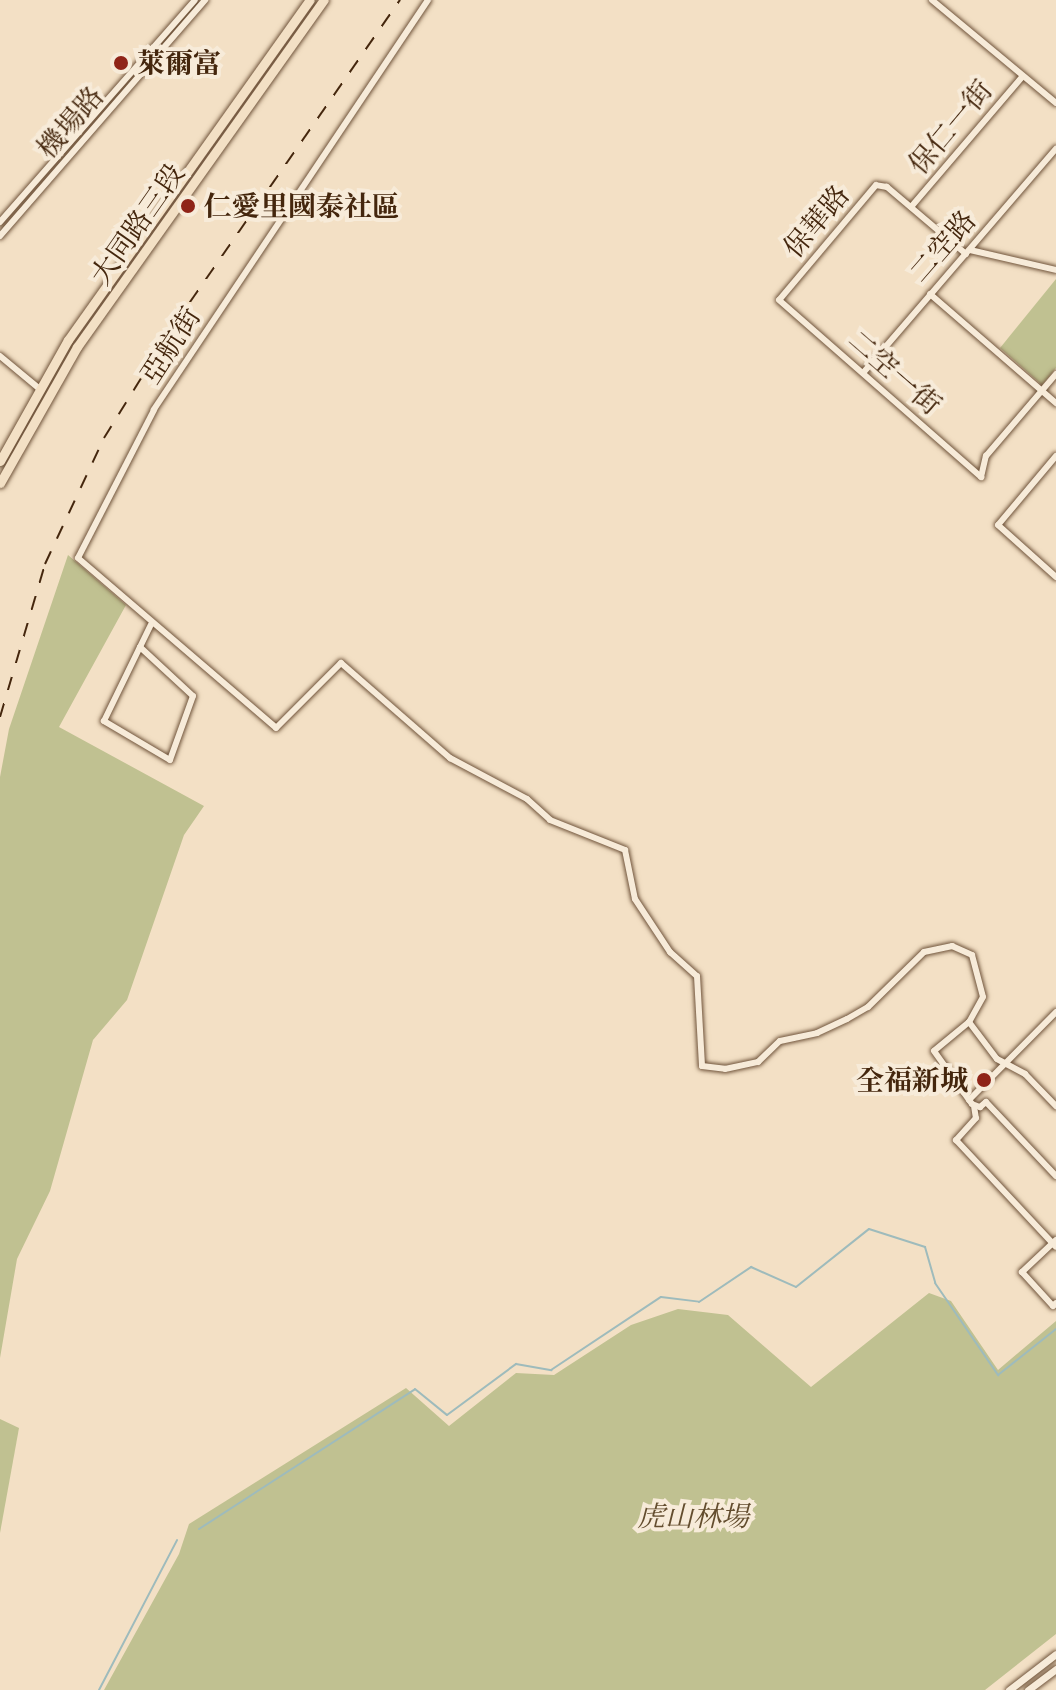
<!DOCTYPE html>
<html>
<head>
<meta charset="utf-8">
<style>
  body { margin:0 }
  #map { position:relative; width:1056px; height:1690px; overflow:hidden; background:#f3e0c5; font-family:"EB Garamond","Noto Serif TC",serif }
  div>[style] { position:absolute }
  .green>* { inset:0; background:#c0c191 }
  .stream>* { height:2px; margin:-1px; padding:0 1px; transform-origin:1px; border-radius:1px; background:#9ebbbc }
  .roads { filter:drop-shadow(0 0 2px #70543b) drop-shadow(0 0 2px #70543b) }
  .minor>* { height:6px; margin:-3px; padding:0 3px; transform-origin:3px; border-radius:3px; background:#f7ebd9 }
  .tertiary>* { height:7px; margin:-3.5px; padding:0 3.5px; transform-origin:3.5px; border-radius:3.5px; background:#f7ebd9 }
  .primary>* { height:9px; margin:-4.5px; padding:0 4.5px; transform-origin:4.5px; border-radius:4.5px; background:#f3e0c5 }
  .rail>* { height:2px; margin-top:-1px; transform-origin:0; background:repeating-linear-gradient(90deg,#44260d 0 14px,transparent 0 28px) }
  .dots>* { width:22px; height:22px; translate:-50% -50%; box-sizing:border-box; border:4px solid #f7ebd9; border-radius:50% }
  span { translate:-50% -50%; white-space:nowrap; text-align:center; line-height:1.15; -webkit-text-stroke:8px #f7ebd9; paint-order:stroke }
  .poi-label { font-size:28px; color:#44260d; font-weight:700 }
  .left { translate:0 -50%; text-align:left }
  .right { translate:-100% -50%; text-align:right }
  .street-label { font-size:28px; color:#44260d }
  .park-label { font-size:28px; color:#634d2e; font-style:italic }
</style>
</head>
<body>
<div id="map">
  <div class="green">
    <i style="clip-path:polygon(1056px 279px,1056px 368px,1042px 385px,1000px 348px)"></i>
    <i style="clip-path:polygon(68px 555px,126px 605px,59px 727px,204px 806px,184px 835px,127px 1000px,93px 1040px,50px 1191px,17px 1259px,0 1358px,0 777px,9px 729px)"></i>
    <i style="clip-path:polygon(929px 1293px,951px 1301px,998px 1370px,1056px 1321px,1056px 1634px,985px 1690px,104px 1690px,179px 1554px,189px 1524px,406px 1388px,449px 1426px,516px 1373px,554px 1375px,631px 1325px,678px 1309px,728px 1315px,811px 1387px)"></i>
    <i style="clip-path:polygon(0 1419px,19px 1428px,0 1533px)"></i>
  </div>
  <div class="stream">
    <i style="left:199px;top:1529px;width:257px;rotate:-32.9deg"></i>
    <i style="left:415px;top:1389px;width:41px;rotate:39.1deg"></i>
    <i style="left:447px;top:1415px;width:86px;rotate:-36.5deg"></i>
    <i style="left:516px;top:1364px;width:36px;rotate:10deg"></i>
    <i style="left:551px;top:1370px;width:132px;rotate:-33.6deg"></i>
    <i style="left:661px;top:1297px;width:38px;rotate:7deg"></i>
    <i style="left:699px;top:1302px;width:63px;rotate:-33.9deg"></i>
    <i style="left:751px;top:1267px;width:49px;rotate:24deg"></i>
    <i style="left:796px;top:1287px;width:93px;rotate:-38.5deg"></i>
    <i style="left:869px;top:1229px;width:59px;rotate:17.8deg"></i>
    <i style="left:925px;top:1247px;width:37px;rotate:74deg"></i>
    <i style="left:935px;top:1283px;width:112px;rotate:55.6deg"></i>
    <i style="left:998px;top:1375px;width:74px;rotate:-38.4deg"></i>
    <i style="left:99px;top:1690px;width:169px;rotate:-62.5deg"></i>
  </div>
  <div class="roads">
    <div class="minor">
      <i style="left:428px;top:0;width:493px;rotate:123.8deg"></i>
      <i style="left:154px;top:410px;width:166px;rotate:117.2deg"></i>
      <i style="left:78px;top:558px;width:261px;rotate:40.6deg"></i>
      <i style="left:276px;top:728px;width:92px;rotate:-45deg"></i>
      <i style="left:341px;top:663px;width:145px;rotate:41.1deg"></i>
      <i style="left:450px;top:758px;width:87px;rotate:28deg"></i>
      <i style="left:527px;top:799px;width:31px;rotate:42deg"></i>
      <i style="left:550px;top:820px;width:81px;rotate:21.8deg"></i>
      <i style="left:625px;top:850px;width:50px;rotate:78.5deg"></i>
      <i style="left:635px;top:899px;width:64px;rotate:56.6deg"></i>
      <i style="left:670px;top:952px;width:36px;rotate:42deg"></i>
      <i style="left:697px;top:976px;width:90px;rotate:86.8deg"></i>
      <i style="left:702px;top:1066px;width:23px;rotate:7deg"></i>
      <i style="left:725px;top:1069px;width:34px;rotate:-12deg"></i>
      <i style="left:758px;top:1062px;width:30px;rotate:-44deg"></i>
      <i style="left:780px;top:1041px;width:38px;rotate:-12deg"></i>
      <i style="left:817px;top:1033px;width:33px;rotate:-25deg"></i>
      <i style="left:847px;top:1019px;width:24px;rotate:-30deg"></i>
      <i style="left:868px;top:1007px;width:78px;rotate:-44.5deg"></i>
      <i style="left:924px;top:952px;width:29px;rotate:-12deg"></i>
      <i style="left:952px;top:946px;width:22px;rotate:24deg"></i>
      <i style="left:972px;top:955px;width:43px;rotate:75.3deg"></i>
      <i style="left:983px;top:997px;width:29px;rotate:119deg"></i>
      <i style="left:969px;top:1022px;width:45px;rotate:140.4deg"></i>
      <i style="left:934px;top:1051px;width:65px;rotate:54.4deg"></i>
      <i style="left:972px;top:1104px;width:9px;rotate:21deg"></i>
      <i style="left:980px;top:1107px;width:8px;rotate:-40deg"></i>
      <i style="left:986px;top:1102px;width:102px;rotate:46.6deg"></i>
      <i style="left:932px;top:0;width:161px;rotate:39.7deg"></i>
      <i style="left:911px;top:207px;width:172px;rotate:-49.5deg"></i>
      <i style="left:0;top:222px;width:295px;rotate:-48.7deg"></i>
      <i style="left:0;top:236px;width:313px;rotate:-49deg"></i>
      <i style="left:970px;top:250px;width:88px;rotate:13.1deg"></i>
      <i style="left:966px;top:254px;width:104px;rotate:-139.7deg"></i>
      <i style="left:887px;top:187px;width:11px;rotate:-170deg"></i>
      <i style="left:876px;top:185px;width:150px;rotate:130.1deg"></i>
      <i style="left:779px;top:300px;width:269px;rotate:41.2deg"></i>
      <i style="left:930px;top:294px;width:167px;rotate:40.9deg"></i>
      <i style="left:0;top:356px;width:53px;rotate:39.7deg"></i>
      <i style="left:863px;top:373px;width:296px;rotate:-49.3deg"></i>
      <i style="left:1056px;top:456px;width:90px;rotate:130deg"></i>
      <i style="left:998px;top:525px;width:78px;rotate:41.9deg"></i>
      <i style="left:981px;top:477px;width:22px;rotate:-77deg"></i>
      <i style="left:986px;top:456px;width:108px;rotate:-49.5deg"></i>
      <i style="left:140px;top:647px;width:72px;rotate:42.8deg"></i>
      <i style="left:193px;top:696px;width:68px;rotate:109.8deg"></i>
      <i style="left:170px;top:760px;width:77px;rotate:-149.4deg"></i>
      <i style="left:104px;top:721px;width:82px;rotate:-64.1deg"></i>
      <i style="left:140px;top:647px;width:25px;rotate:-64deg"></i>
      <i style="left:969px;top:1022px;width:46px;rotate:52.9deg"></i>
      <i style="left:997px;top:1059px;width:32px;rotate:28deg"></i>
      <i style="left:1025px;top:1074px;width:45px;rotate:45.9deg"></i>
      <i style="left:969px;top:1100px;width:124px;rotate:-45.3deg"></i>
      <i style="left:974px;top:1106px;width:12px;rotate:81deg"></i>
      <i style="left:976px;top:1118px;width:30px;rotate:132deg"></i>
      <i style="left:956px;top:1140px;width:146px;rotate:46.9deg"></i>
      <i style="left:1056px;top:1240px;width:47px;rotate:136.7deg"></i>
      <i style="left:1022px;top:1272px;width:46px;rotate:47.6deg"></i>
      <i style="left:1053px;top:1306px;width:4px;rotate:-45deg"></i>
    </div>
    <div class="tertiary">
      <i style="left:1009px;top:1690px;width:59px;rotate:-37.5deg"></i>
      <i style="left:1028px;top:1690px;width:35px;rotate:-37deg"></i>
    </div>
    <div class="primary">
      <i style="left:0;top:461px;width:139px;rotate:-60.7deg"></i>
      <i style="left:68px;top:340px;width:417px;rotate:-54.6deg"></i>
      <i style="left:0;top:483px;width:156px;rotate:-60.5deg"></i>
      <i style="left:77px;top:347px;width:426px;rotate:-54.6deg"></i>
    </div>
  </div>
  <div class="rail">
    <i style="left:0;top:717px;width:159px;rotate:-73.6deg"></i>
    <i style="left:45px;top:564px;width:139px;rotate:-64.9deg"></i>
    <i style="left:104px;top:438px;width:133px;rotate:-58.2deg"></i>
    <i style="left:174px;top:325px;width:396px;rotate:-55.2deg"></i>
  </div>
  <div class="dots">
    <i style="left:121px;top:63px;background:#8f2418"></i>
    <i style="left:188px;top:206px;background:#8f2418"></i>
    <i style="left:984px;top:1080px;background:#8f2418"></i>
  </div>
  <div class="poi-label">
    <span class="left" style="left:137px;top:63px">萊爾富</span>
    <span class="left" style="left:204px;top:206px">仁愛里國泰社區</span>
    <span class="right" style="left:968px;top:1080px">全福新城</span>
  </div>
  <div class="street-label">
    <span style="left:70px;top:122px;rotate:-49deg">機場路</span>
    <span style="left:950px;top:127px;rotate:-50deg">保仁一街</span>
    <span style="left:816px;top:221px;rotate:-50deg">保華路</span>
    <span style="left:137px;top:224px;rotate:-55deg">大同路三段</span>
    <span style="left:942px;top:246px;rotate:-49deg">二空路</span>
    <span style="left:170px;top:345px;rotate:-57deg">亞航街</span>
    <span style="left:895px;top:372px;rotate:41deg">二空一街</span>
  </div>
  <div class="park-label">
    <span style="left:693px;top:1516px">虎山林場</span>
  </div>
</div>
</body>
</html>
